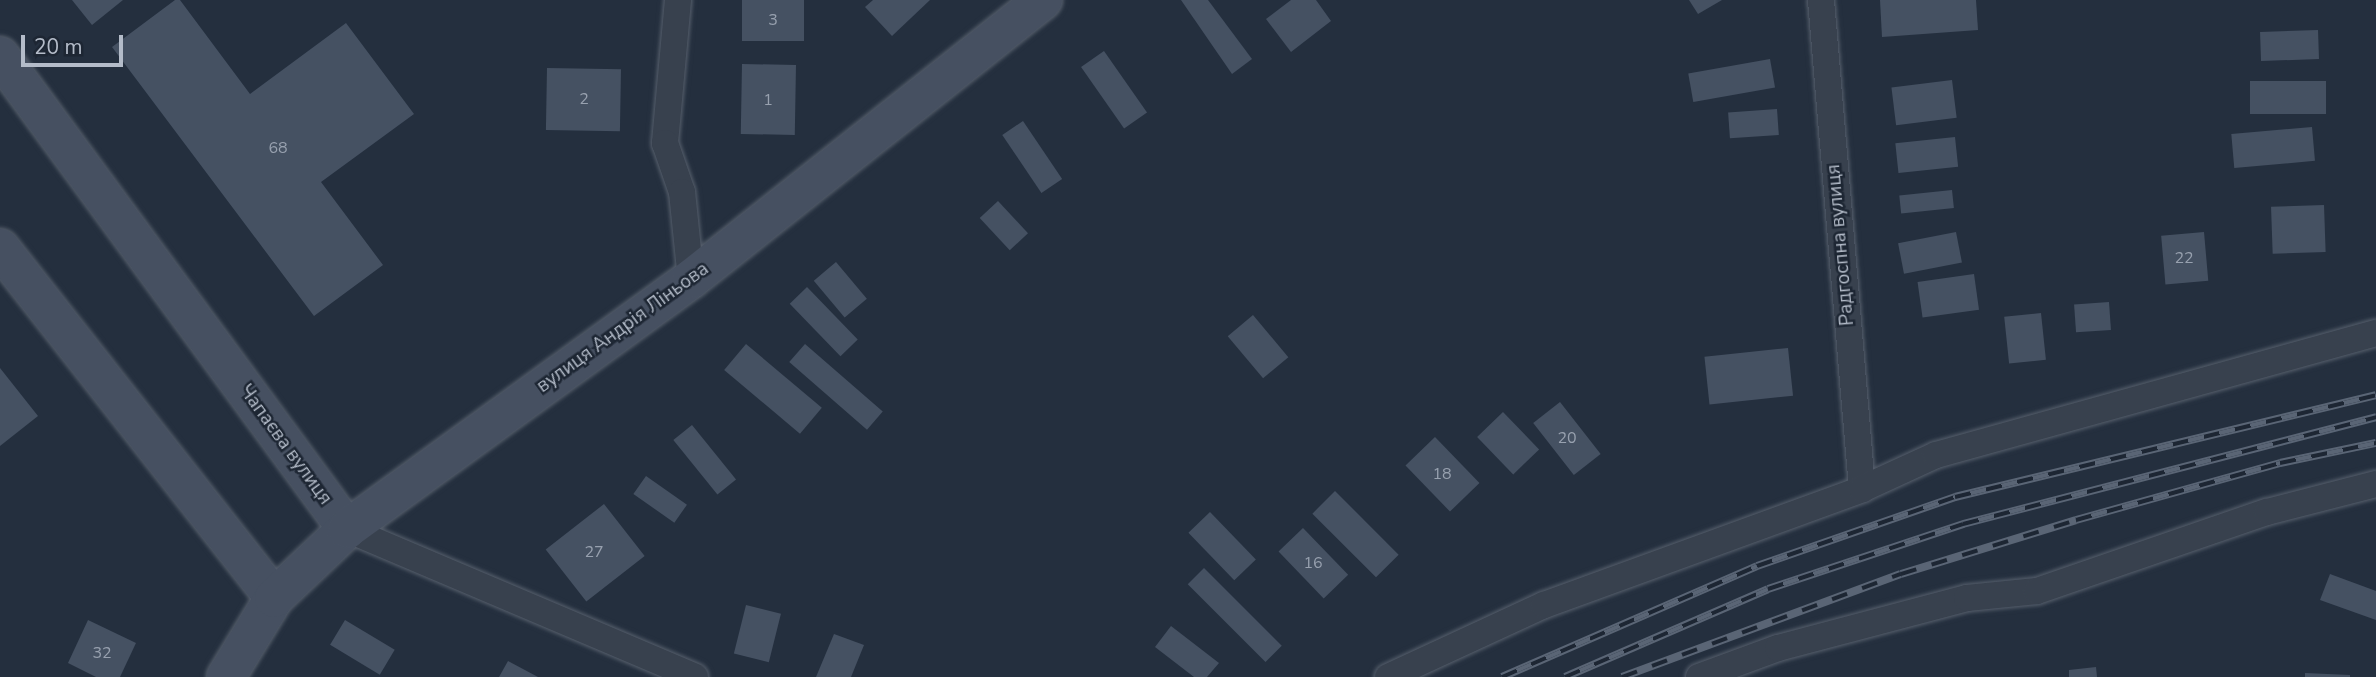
<!DOCTYPE html>
<html>
<head>
<meta charset="utf-8">
<style>
  body { margin:0 }
  #map { position:relative; width:2376px; height:677px; overflow:hidden; background:#242f3e; font-family:"Nunito Sans",sans-serif }
  div>[style] { position:absolute }
  .building>* { inset:0; background:#455162; transform-origin:0 0 }
  .roads { filter:drop-shadow(0 0 2px #565f6c) drop-shadow(0 0 2px #565f6c) }
  .street>* { height:26px; margin:-13px; padding:0 13px; transform-origin:13px; border-radius:13px; background:#38414e }
  .secondary>* { height:38px; margin:-19px; padding:0 19px; transform-origin:19px; border-radius:19px; background:#465061 }
  .rail>* { height:8px; margin-top:-4px; transform-origin:0; background:repeating-linear-gradient(90deg,#1d2633 0 16px,#5a6575 0 32px); box-sizing:border-box; border-block:2px solid #5a6575 }
  span { translate:-50% -50%; white-space:nowrap; text-align:center; line-height:1.15; -webkit-text-stroke:5px #1d2633; paint-order:stroke }
  .number-label { font-size:16px; color:#98a1af }
  .number-label span { -webkit-text-stroke-width:0 }
  .street-label { font-size:19px; color:#b4bcc9 }
  .scale { position:absolute; left:21px; top:35px; width:102px; height:32px; box-sizing:border-box; border:4px solid #b4bcc9; border-top:0; padding-left:9px; font-size:21px; line-height:24px; white-space:nowrap; color:#b4bcc9; -webkit-text-stroke:5px #1d2633; paint-order:stroke }
</style>
</head>
<body>
<div id="map">
  <div class="building">
    <i style="clip-path:polygon(72px 0,123px 0,92px 25px)"></i>
    <i style="clip-path:polygon(175px 0,180px 0,250px 94px,346px 23px,414px 114px,321px 182px,383px 265px,314px 316px,112px 47px)"></i>
    <i style="left:742px;top:0;width:62px;height:41px"></i>
    <i style="clip-path:polygon(873px 0,930px 0,892px 36px,865px 7px)"></i>
    <i style="clip-path:polygon(1181px 0,1208px 0,1252px 59px,1232px 74px)"></i>
    <i style="clip-path:polygon(1291px 0,1316px 0,1331px 21px,1291px 52px,1266px 19px)"></i>
    <i style="clip-path:polygon(1689px 0,1722px 0,1698px 14px)"></i>
    <i style="clip-path:polygon(1880px 0,1976px 0,1978px 30px,1882px 37px)"></i>
    <i style="left:2318px;top:30px;width:29px;height:58px;rotate:88deg"></i>
    <i style="left:1104px;top:51px;width:75px;height:28px;rotate:55deg"></i>
    <i style="left:1770px;top:59px;width:29px;height:83px;rotate:80deg"></i>
    <i style="left:742px;top:64px;width:54px;height:70px;rotate:1deg"></i>
    <i style="left:547px;top:68px;width:74px;height:62px;rotate:1deg"></i>
    <i style="left:1952px;top:80px;width:38px;height:61px;rotate:83deg"></i>
    <i style="left:2250px;top:81px;width:76px;height:33px"></i>
    <i style="left:1777px;top:109px;width:26px;height:49px;rotate:86deg"></i>
    <i style="left:1023px;top:121px;width:70px;height:25px;rotate:56deg"></i>
    <i style="left:2312px;top:127px;width:34px;height:81px;rotate:85deg"></i>
    <i style="left:1955px;top:137px;width:30px;height:60px;rotate:84deg"></i>
    <i style="left:1952px;top:190px;width:18px;height:53px;rotate:84deg"></i>
    <i style="left:998px;top:201px;width:44px;height:25px;rotate:47deg"></i>
    <i style="left:2324px;top:205px;width:47px;height:53px;rotate:88deg"></i>
    <i style="left:1956px;top:232px;width:31px;height:59px;rotate:79deg"></i>
    <i style="left:2204px;top:232px;width:49px;height:43px;rotate:85deg"></i>
    <i style="left:836px;top:262px;width:48px;height:29px;rotate:50deg"></i>
    <i style="left:1974px;top:274px;width:36px;height:57px;rotate:82deg"></i>
    <i style="left:807px;top:287px;width:73px;height:24px;rotate:46deg"></i>
    <i style="left:2109px;top:302px;width:28px;height:35px;rotate:86deg"></i>
    <i style="left:2041px;top:313px;width:47px;height:37px;rotate:84deg"></i>
    <i style="left:1253px;top:315px;width:55px;height:33px;rotate:50deg"></i>
    <i style="left:746px;top:344px;width:99px;height:34px;rotate:40deg"></i>
    <i style="left:805px;top:344px;width:103px;height:24px;rotate:41deg"></i>
    <i style="left:1788px;top:348px;width:48px;height:84px;rotate:84deg"></i>
    <i style="clip-path:polygon(0 368px,38px 416px,0 446px)"></i>
    <i style="left:1560px;top:402px;width:66px;height:34px;rotate:52deg"></i>
    <i style="left:1503px;top:412px;width:52px;height:36px;rotate:46deg"></i>
    <i style="left:692px;top:425px;width:70px;height:24px;rotate:51deg"></i>
    <i style="left:1435px;top:437px;width:64px;height:41px;rotate:46deg"></i>
    <i style="left:646px;top:476px;width:50px;height:22px;rotate:35deg"></i>
    <i style="left:1335px;top:491px;width:90px;height:32px;rotate:45deg"></i>
    <i style="left:604px;top:504px;width:66px;height:74px;rotate:52deg"></i>
    <i style="left:1210px;top:512px;width:66px;height:30px;rotate:46deg"></i>
    <i style="left:1303px;top:528px;width:65px;height:34px;rotate:46deg"></i>
    <i style="left:1204px;top:568px;width:110px;height:23px;rotate:45deg"></i>
    <i style="clip-path:polygon(2330px 574px,2376px 591px,2376px 620px,2320px 600px)"></i>
    <i style="left:746px;top:605px;width:36px;height:50px;rotate:14deg"></i>
    <i style="clip-path:polygon(88px 620px,136px 643px,120px 677px,96px 677px,68px 663px)"></i>
    <i style="left:345px;top:620px;width:58px;height:29px;rotate:31deg"></i>
    <i style="clip-path:polygon(1171px 626px,1219px 663px,1207px 677px,1194px 677px,1155px 647px)"></i>
    <i style="clip-path:polygon(834px 634px,864px 645px,851px 677px,816px 677px)"></i>
    <i style="clip-path:polygon(508px 661px,538px 677px,499px 677px)"></i>
    <i style="clip-path:polygon(2096px 667px,2097px 677px,2069px 677px,2069px 670px)"></i>
    <i style="clip-path:polygon(2305px 673px,2350px 675px,2350px 677px,2305px 677px)"></i>
  </div>
  <div class="roads">
    <div class="street">
      <i style="left:678px;top:0;width:144px;rotate:95.2deg"></i>
      <i style="left:665px;top:143px;width:52px;rotate:70.9deg"></i>
      <i style="left:682px;top:192px;width:87px;rotate:84.1deg"></i>
      <i style="left:1821px;top:0;width:491px;rotate:85.2deg"></i>
      <i style="left:347px;top:529px;width:378px;rotate:23deg"></i>
      <i style="left:1388px;top:677px;width:172px;rotate:-24.8deg"></i>
      <i style="left:1544px;top:605px;width:338px;rotate:-20deg"></i>
      <i style="left:1862px;top:489px;width:81px;rotate:-24.7deg"></i>
      <i style="left:1936px;top:455px;width:457px;rotate:-15.5deg"></i>
      <i style="left:1699px;top:677px;width:84px;rotate:-20.2deg"></i>
      <i style="left:1778px;top:648px;width:196px;rotate:-14.8deg"></i>
      <i style="left:1967px;top:598px;width:70px;rotate:-5.7deg"></i>
      <i style="left:2037px;top:591px;width:243px;rotate:-19deg"></i>
      <i style="left:2267px;top:512px;width:113px;rotate:-14.4deg"></i>
    </div>
    <div class="secondary">
      <i style="left:0;top:56px;width:587px;rotate:53.74deg"></i>
      <i style="left:0;top:248px;width:444px;rotate:51.9deg"></i>
      <i style="left:226px;top:677px;width:92px;rotate:-58.7deg"></i>
      <i style="left:274px;top:598px;width:100px;rotate:-43.4deg"></i>
      <i style="left:347px;top:529px;width:425px;rotate:-36deg"></i>
      <i style="left:691px;top:279px;width:449px;rotate:-38.4deg"></i>
    </div>
  </div>
  <div class="rail">
    <i style="left:1502px;top:677px;width:278px;rotate:-23.5deg"></i>
    <i style="left:1757px;top:566px;width:210px;rotate:-19.2deg"></i>
    <i style="left:1955px;top:497px;width:433px;rotate:-13.6deg"></i>
    <i style="left:1565px;top:677px;width:221px;rotate:-23.4deg"></i>
    <i style="left:1768px;top:589px;width:206px;rotate:-18.4deg"></i>
    <i style="left:1963px;top:524px;width:427px;rotate:-14.5deg"></i>
    <i style="left:1622px;top:677px;width:297px;rotate:-20.3deg"></i>
    <i style="left:1901px;top:574px;width:183px;rotate:-17.1deg"></i>
    <i style="left:2076px;top:520px;width:212px;rotate:-15.6deg"></i>
    <i style="left:2280px;top:463px;width:98px;rotate:-11.8deg"></i>
  </div>
  <div class="number-label">
    <span style="left:773px;top:20px">3</span>
    <span style="left:584px;top:99px">2</span>
    <span style="left:768px;top:100px">1</span>
    <span style="left:278px;top:148px">68</span>
    <span style="left:2184px;top:258px">22</span>
    <span style="left:1567px;top:438px">20</span>
    <span style="left:1442px;top:474px">18</span>
    <span style="left:594px;top:552px">27</span>
    <span style="left:1313px;top:563px">16</span>
    <span style="left:102px;top:653px">32</span>
  </div>
  <div class="street-label">
    <span style="left:1841px;top:245px;rotate:-95deg">Радгоспна вулиця</span>
    <span style="left:623px;top:328px;rotate:-36deg">вулиця Андрія Ліньова</span>
    <span style="left:285px;top:445px;rotate:54deg">Чапаєва вулиця</span>
  </div>
  <div class="scale">20 m</div>
</div>
</body>
</html>
